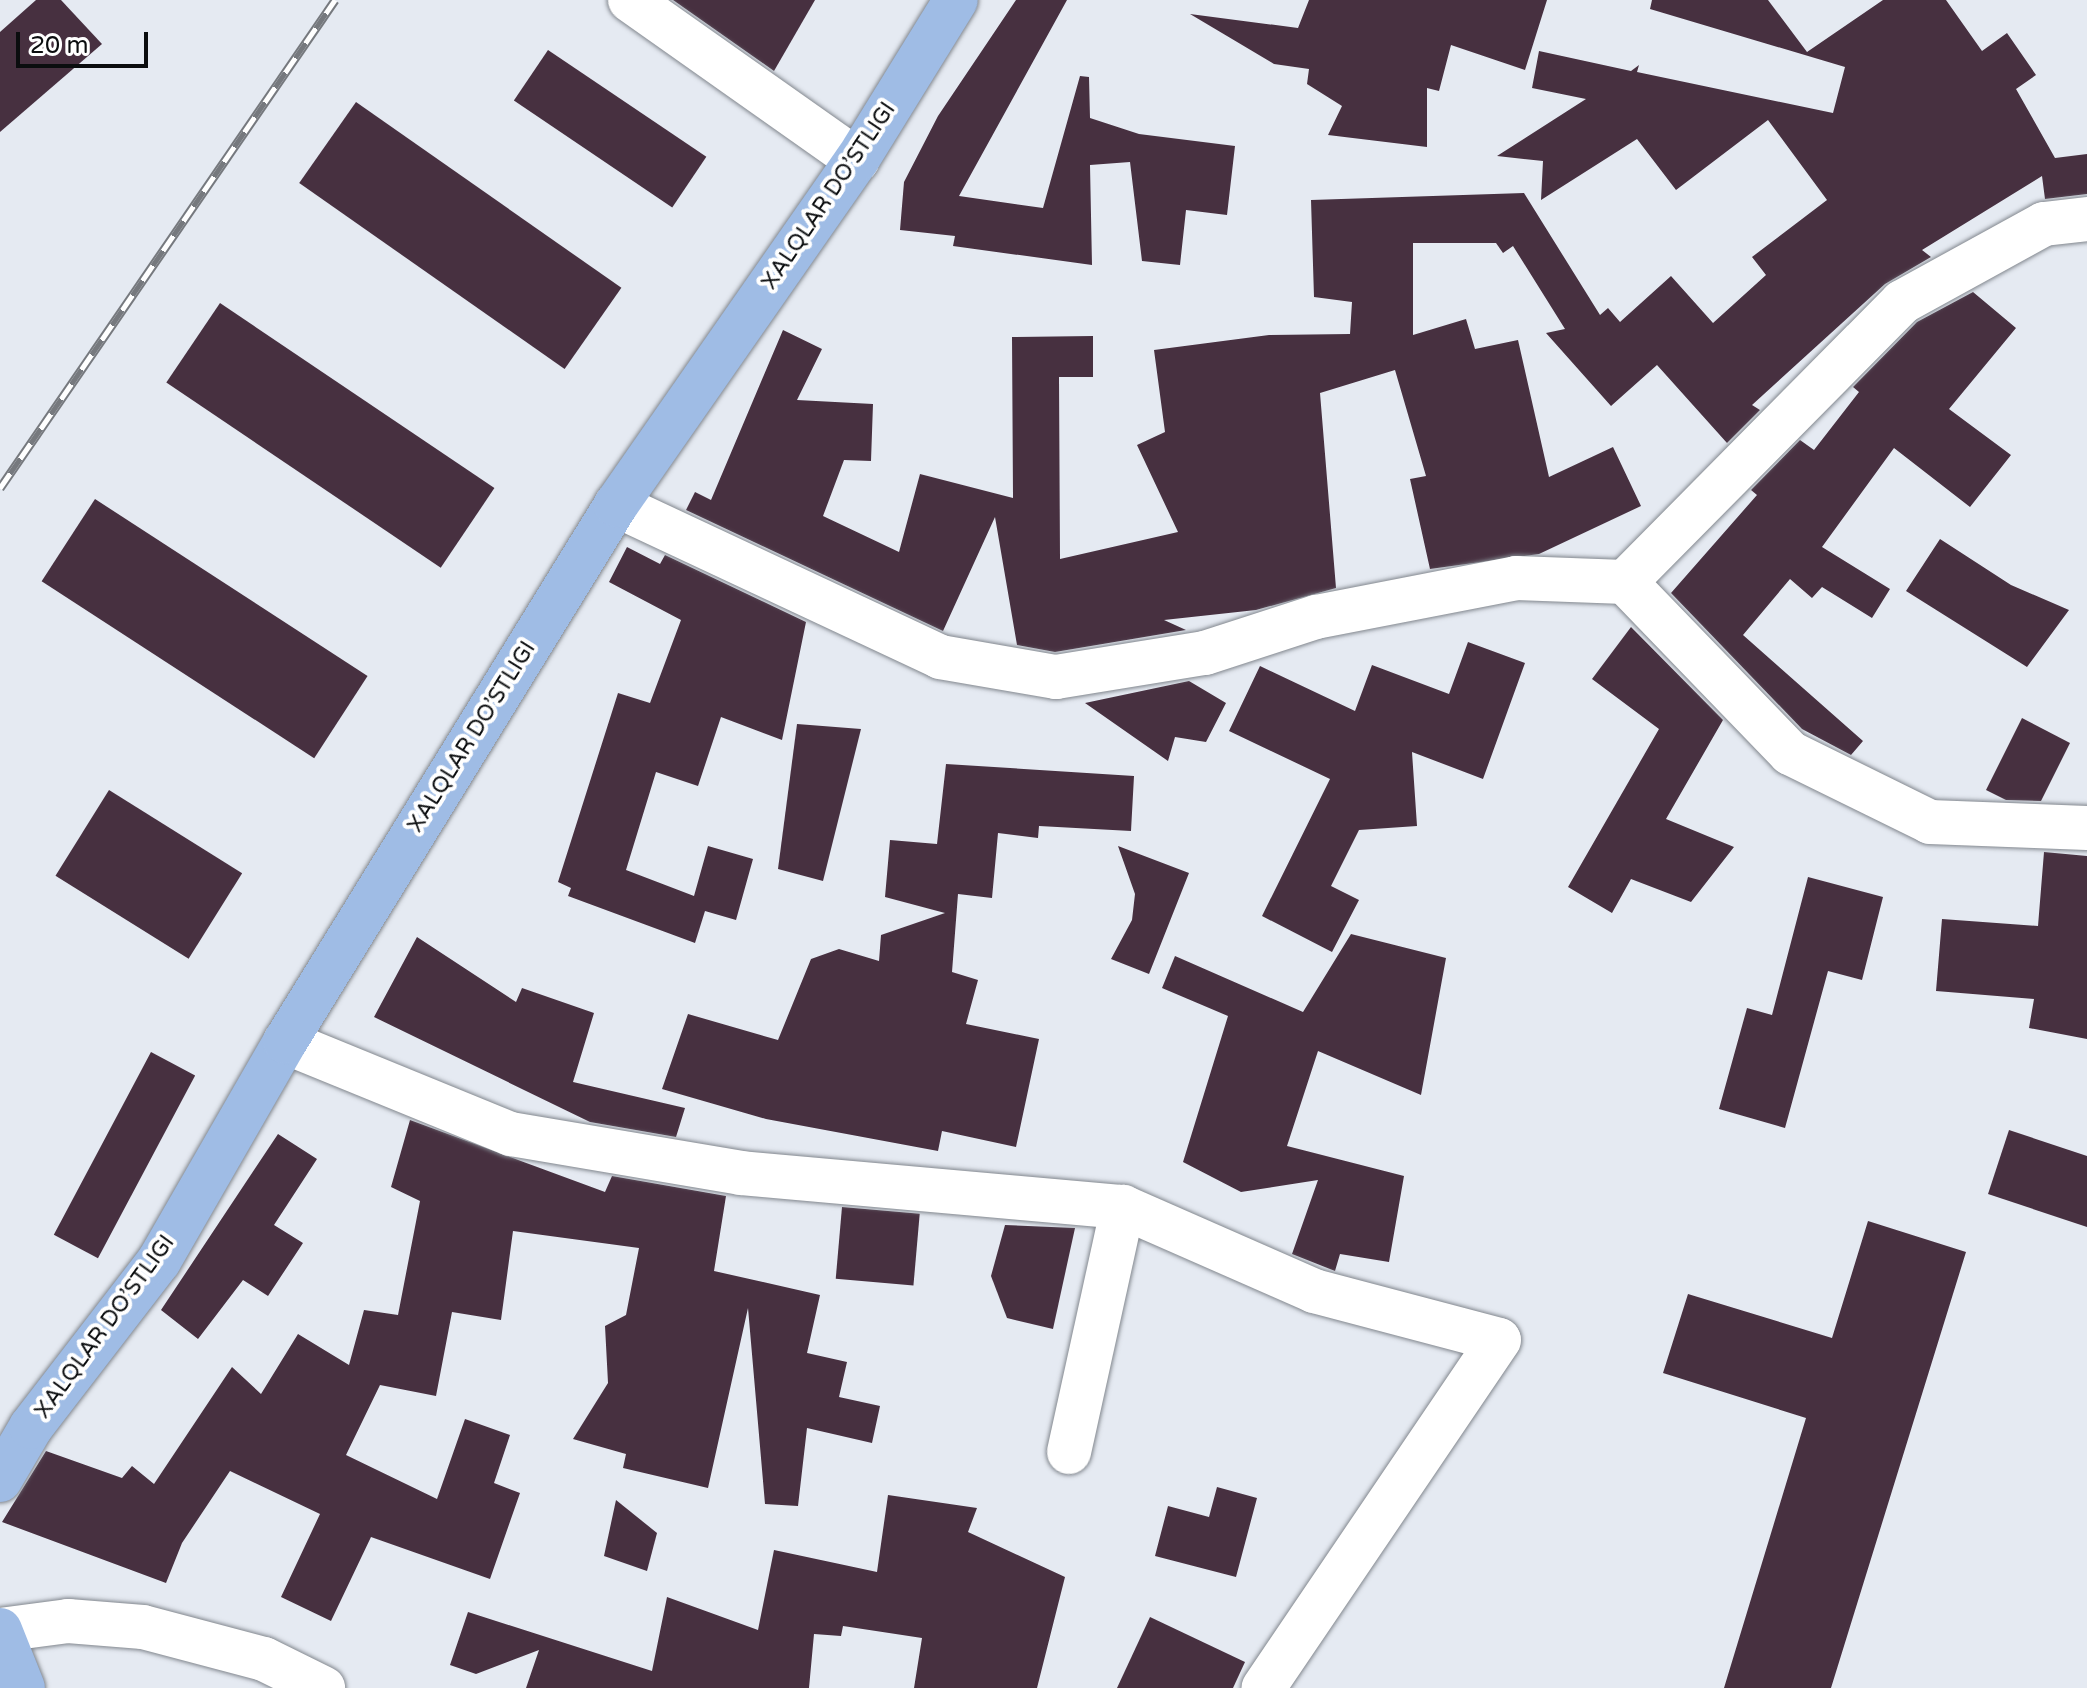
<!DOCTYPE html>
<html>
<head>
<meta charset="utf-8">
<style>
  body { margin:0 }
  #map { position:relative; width:2087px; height:1688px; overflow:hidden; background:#e5eaf2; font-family:"Varela Round",sans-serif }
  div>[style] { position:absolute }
  .building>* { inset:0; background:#473040; transform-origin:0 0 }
  .roads { filter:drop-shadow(0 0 2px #82878e) drop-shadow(0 0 2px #82878e) }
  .minor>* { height:44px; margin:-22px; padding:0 22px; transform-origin:22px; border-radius:22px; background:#fff }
  .major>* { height:44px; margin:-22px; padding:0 22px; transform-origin:22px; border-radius:22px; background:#9fbce5 }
  .rail>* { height:9px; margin-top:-4.5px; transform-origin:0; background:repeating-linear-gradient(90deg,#fff 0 18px,#76797e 0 36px); box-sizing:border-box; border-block:2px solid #76797e }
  span { translate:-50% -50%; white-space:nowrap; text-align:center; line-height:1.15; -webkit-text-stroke:8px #fff; paint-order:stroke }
  .street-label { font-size:22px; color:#0b0d0f }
  .scale { position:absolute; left:16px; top:32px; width:132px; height:36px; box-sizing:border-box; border:4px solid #0b0d0f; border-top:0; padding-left:10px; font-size:24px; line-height:28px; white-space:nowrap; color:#0b0d0f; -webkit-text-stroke:6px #fff; paint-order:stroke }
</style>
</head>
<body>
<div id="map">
  <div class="building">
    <i style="clip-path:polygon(36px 0,61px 0,102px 44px,0 132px,0 32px)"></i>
    <i style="clip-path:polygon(673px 0,815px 0,774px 71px)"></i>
    <i style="clip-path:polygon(1016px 0,1067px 0,959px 196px,1043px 208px,1080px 76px,1089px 77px,1090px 118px,1139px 134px,1235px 146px,1227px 215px,1186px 210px,1180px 265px,1142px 261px,1130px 162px,1090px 165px,1092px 265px,953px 246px,955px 236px,900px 230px,904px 182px,938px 116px)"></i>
    <i style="clip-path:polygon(1309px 0,1547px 0,1525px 70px,1451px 45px,1439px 91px,1427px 88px,1427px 147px,1328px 135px,1342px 106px,1307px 84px,1309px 69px,1274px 64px,1190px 14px,1298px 28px)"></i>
    <i style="clip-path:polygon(1652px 0,1768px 0,1807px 52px,1883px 0,1946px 0,1982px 51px,2007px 33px,2036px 75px,2016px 89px,2055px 158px,2087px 154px,2087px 194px,2045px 199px,2042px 176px,1922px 250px,1931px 257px,1885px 284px,1752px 405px,1760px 410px,1727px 443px,1657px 365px,1611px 406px,1546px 333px,1565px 329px,1513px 246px,1503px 253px,1496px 243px,1413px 243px,1413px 335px,1466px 319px,1475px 349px,1518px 340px,1549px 477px,1613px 447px,1641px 506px,1539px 554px,1430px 569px,1410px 479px,1426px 476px,1395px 370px,1320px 393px,1336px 588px,1256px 610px,1164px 620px,1186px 630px,1055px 652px,1017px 645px,995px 517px,943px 631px,686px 510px,695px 492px,711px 500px,783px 330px,822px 349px,797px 400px,873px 404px,871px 461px,844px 460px,823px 516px,899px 552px,920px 474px,1013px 498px,1012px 337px,1093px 336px,1093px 377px,1059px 377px,1060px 559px,1178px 532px,1137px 445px,1165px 432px,1154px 350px,1269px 335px,1350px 334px,1352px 302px,1314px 297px,1311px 200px,1524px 193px,1600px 315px,1608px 308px,1620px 322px,1671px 276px,1713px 323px,1766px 275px,1752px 257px,1827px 200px,1768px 120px,1676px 190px,1637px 139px,1541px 200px,1543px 161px,1497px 156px,1586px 99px,1532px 88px,1539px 51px,1631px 71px,1639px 65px,1637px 72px,1833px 113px,1845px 67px,1650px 9px)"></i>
    <i style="left:548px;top:50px;width:191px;height:61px;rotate:34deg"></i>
    <i style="left:356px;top:102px;width:324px;height:99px;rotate:35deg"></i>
    <i style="clip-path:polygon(1973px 292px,2016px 328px,1949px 409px,2011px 455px,1970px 507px,1894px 448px,1822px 547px,1890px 589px,1872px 618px,1822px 587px,1812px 598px,1790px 579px,1743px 635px,1863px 741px,1851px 755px,1802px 729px,1671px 593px,1757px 495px,1751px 490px,1800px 440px,1814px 450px,1859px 392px,1853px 387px,1917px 322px)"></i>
    <i style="left:220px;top:303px;width:331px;height:96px;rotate:34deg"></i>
    <i style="left:95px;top:499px;width:325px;height:98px;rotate:33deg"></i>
    <i style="clip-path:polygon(1940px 539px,2011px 585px,2069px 610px,2027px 667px,1906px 591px)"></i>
    <i style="clip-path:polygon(627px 547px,660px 564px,665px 555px,806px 622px,782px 740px,721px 717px,698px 786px,656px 772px,626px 870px,694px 896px,708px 846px,753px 859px,736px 920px,705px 911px,695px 943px,568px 896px,571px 888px,558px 882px,618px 693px,650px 703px,681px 620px,609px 582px)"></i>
    <i style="clip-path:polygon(1631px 627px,1723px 720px,1666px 819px,1734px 847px,1691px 902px,1631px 879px,1612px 913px,1568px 887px,1659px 729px,1592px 679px)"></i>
    <i style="clip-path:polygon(1468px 642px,1525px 663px,1483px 779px,1412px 752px,1417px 826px,1359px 830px,1331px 886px,1359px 900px,1332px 952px,1262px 916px,1330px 779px,1229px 731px,1260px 666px,1355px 711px,1372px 665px,1449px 694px)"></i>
    <i style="clip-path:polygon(1189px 681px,1226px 703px,1206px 742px,1175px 737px,1168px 761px,1085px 703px)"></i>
    <i style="clip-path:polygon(2022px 718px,2070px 743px,2041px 801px,2006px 800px,1986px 790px)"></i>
    <i style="clip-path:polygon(797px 724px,861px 729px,823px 881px,778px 869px)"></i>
    <i style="clip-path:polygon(946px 764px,1134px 776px,1131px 831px,1039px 826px,1038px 838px,998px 833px,992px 898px,958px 894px,952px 972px,978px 980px,966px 1024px,1039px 1039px,1016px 1147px,942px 1131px,938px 1151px,766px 1119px,662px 1089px,688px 1014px,778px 1040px,811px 959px,839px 949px,879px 961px,881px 935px,945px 913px,885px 897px,890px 840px,937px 844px)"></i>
    <i style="left:109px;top:790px;width:157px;height:101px;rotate:32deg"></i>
    <i style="clip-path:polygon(1118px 846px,1189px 873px,1149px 974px,1111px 959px,1132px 920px,1135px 894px)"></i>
    <i style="clip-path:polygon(2044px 852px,2087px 856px,2087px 1039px,2029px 1028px,2034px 999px,1936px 991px,1942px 919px,2038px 926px)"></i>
    <i style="clip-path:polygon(1808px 877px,1883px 897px,1862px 980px,1828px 971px,1785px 1128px,1719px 1109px,1747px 1008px,1772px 1015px)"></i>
    <i style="clip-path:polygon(1351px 934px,1446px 958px,1421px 1095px,1318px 1051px,1287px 1146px,1404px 1176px,1389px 1262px,1340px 1254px,1335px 1271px,1292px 1254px,1318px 1180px,1241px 1192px,1183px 1162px,1228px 1016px,1162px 988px,1175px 956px,1303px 1012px)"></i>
    <i style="clip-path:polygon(417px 937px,516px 1002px,522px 988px,594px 1013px,573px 1082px,685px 1108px,676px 1137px,590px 1122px,374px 1017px)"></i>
    <i style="left:151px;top:1052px;width:50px;height:207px;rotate:28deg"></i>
    <i style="clip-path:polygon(410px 1120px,605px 1192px,612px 1176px,726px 1196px,714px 1271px,820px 1295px,807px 1353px,847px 1362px,839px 1397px,880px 1406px,872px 1443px,807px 1428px,798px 1506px,765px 1504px,748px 1308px,708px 1488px,623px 1468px,626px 1454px,573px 1439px,608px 1383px,605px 1326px,626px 1315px,639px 1248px,513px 1231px,501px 1320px,452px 1312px,436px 1396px,380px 1385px,346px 1455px,437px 1499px,465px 1419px,510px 1435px,494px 1483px,520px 1493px,490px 1579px,371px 1537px,331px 1621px,281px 1597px,320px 1514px,230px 1471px,182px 1543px,166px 1583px,2px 1522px,46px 1451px,122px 1478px,132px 1466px,154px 1484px,232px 1367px,261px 1394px,298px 1334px,349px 1365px,364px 1310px,398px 1315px,420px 1201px,391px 1187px)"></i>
    <i style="clip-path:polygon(2009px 1130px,2087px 1156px,2087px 1227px,1988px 1194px)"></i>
    <i style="clip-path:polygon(278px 1134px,317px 1159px,274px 1225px,303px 1243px,268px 1296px,243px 1280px,198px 1339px,161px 1310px)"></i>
    <i style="left:842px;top:1207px;width:78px;height:72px;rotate:5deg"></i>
    <i style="clip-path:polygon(1868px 1221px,1966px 1252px,1831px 1688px,1724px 1688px,1806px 1418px,1663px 1373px,1688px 1294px,1832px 1338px)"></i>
    <i style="clip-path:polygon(1005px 1225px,1075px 1228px,1053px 1329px,1007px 1318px,991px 1276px)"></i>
    <i style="clip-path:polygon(1217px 1487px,1257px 1498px,1236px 1577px,1155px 1556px,1168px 1506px,1209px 1517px)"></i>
    <i style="clip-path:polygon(888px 1495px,977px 1508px,968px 1532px,1065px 1577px,1037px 1688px,914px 1688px,922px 1638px,843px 1626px,841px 1636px,814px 1634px,809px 1688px,526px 1688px,539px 1650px,476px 1674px,450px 1665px,468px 1612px,652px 1671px,667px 1597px,758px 1630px,774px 1550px,877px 1572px)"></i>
    <i style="clip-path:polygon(616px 1500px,657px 1533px,647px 1571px,604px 1556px)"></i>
    <i style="clip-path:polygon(1150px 1617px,1245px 1662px,1233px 1688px,1117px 1688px)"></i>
  </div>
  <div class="roads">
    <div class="minor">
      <i style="left:630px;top:0;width:278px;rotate:35.2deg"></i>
      <i style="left:616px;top:505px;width:358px;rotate:25.1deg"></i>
      <i style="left:940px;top:657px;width:118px;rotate:9.8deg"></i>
      <i style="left:1056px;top:677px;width:151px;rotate:-9.2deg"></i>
      <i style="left:1205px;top:653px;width:117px;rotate:-18deg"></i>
      <i style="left:1316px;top:617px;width:204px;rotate:-11deg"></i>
      <i style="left:1516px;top:578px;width:109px;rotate:2.1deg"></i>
      <i style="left:1625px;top:582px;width:394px;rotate:-45.3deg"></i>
      <i style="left:1902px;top:302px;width:162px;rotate:-28.8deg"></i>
      <i style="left:2044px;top:224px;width:43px;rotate:-6.6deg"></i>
      <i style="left:1625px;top:582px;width:238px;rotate:46deg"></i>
      <i style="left:1790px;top:753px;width:156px;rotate:26.2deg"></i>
      <i style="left:1930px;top:822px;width:157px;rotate:2.2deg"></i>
      <i style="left:285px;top:1042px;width:244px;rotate:22.2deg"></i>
      <i style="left:511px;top:1134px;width:233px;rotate:9.6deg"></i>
      <i style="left:741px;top:1173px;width:384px;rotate:5.1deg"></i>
      <i style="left:1123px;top:1207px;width:209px;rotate:23.7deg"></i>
      <i style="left:1314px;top:1291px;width:191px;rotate:14.8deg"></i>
      <i style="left:1499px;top:1340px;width:420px;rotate:124.1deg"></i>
      <i style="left:1069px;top:1452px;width:251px;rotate:-77.6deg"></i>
      <i style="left:0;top:1630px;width:69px;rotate:-7.5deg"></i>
      <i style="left:68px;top:1621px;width:75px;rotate:4.6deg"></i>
      <i style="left:143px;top:1627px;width:125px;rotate:14.8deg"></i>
      <i style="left:264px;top:1659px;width:66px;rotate:26.2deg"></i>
    </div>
    <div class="major">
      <i style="left:0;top:1480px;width:61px;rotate:-59.7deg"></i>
      <i style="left:31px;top:1427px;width:210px;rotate:-52.4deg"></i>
      <i style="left:159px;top:1261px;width:253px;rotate:-60.1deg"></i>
      <i style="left:285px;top:1042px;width:631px;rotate:-58.35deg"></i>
      <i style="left:616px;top:505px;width:421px;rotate:-55.1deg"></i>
      <i style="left:857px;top:160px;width:188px;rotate:-58.3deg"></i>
      <i style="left:0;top:1630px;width:62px;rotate:68.4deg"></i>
    </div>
  </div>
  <div class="rail">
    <i style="left:0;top:488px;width:592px;rotate:-55.53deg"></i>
  </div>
  <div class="street-label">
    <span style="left:829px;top:196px;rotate:-56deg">XALQLAR DO’STLIGI</span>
    <span style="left:472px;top:737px;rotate:-58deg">XALQLAR DO’STLIGI</span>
    <span style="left:105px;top:1327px;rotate:-54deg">XALQLAR DO’STLIGI</span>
  </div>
  <div class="scale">20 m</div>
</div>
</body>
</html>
